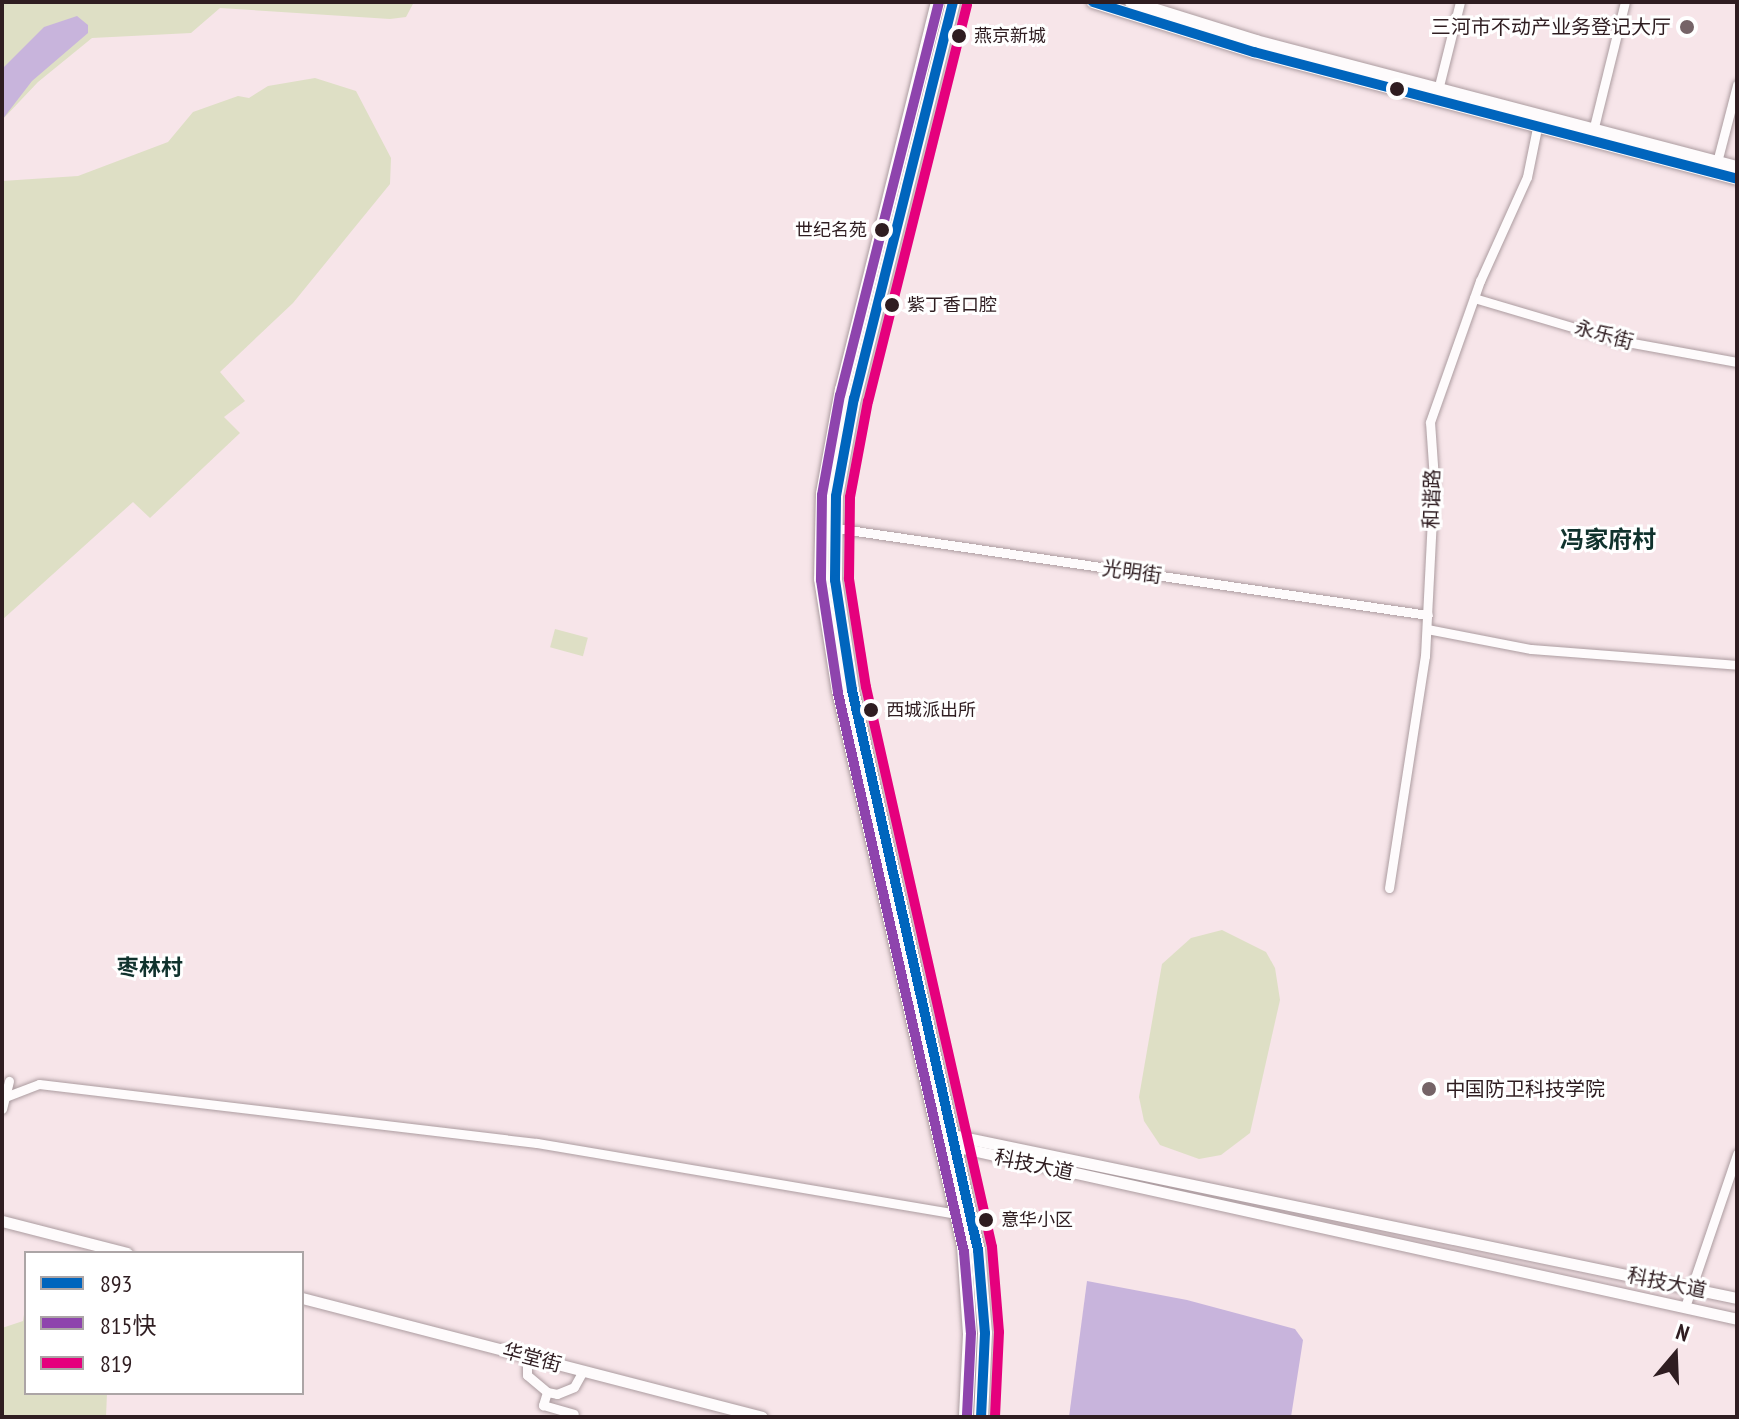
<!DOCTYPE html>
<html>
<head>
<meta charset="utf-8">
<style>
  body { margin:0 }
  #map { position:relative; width:1739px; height:1419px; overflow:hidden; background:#f7e5e9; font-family:"PT Sans Narrow","Noto Sans SC",sans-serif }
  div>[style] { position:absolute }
  .green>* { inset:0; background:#dedfc5; transform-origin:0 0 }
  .water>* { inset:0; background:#c8b4dc }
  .roads { filter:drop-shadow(0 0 2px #ac9ca0) drop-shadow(0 0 2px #ac9ca0) }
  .minor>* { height:9px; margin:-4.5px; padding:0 4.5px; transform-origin:4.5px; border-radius:4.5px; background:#fefbfc }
  .tertiary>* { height:11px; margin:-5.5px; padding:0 5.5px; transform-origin:5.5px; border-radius:5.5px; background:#fefbfc }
  .secondary>* { height:12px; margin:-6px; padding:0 6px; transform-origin:6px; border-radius:6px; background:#fefbfc }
  .primary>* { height:14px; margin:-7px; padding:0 7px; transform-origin:7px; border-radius:7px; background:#fefbfc }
  .bus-1>* { height:10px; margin:-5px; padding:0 5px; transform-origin:5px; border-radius:5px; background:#0065bd }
  .bus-2>* { height:10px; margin:-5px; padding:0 5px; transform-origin:5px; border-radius:5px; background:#8e44ad }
  .bus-3>* { height:10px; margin:-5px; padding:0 5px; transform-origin:5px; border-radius:5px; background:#e5007d }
  .dots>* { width:22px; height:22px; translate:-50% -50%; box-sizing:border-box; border:4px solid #fff; border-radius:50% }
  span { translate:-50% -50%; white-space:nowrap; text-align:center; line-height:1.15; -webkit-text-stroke:6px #fff; paint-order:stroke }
  .bus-label { font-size:18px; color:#2f1d21 }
  .left { translate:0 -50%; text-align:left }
  .right { translate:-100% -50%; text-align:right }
  .poi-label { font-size:20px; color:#2f1d21 }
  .street-label { font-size:20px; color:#2f1d21 }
  .neighbourhood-label { font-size:22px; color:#10322d; font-weight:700 }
  .quarter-label { font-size:24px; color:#10322d; font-weight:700 }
  .frame { position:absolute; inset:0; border:4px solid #2f1d21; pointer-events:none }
  .legend { position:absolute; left:24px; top:1251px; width:280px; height:144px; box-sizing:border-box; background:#fff; border:2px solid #aca5a6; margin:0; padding:10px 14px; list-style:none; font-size:24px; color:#2f1d21 }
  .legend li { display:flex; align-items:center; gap:16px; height:40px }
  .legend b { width:40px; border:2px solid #aca5a6 }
  .north { position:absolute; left:1635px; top:1315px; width:80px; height:80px; -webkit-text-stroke:6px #fff; paint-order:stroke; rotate:19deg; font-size:22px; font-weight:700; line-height:32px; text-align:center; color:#2f1d21 }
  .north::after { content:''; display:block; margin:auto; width:28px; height:36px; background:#2f1d21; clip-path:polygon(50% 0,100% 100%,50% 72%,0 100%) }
</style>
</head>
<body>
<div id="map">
  <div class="green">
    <i style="clip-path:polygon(2px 2px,414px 2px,406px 17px,390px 19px,220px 8px,191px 33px,92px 38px,38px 82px,2px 120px)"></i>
    <i style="clip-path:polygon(315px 78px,356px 91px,391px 158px,390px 184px,293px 303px,220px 372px,245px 401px,224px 417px,240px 433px,150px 518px,133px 502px,2px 620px,2px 181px,78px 176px,168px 142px,193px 112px,238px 96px,249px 98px,268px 86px)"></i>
    <i style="left:555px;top:629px;width:34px;height:19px;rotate:15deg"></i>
    <i style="clip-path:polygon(1222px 930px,1266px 952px,1275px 968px,1280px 1000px,1250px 1133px,1221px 1155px,1199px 1159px,1160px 1145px,1144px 1121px,1139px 1097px,1162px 964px,1191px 938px)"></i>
    <i style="clip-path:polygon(26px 1302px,26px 1393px,107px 1393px,106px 1417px,2px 1417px,2px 1328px,23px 1321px)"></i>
  </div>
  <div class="water">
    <i style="clip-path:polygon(77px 16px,88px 25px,88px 33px,32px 81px,2px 120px,2px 69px,44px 27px)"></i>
    <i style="clip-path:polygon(1087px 1281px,1187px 1300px,1295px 1329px,1303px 1340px,1291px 1417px,1069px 1417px)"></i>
  </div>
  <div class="roads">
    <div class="minor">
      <i style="left:1438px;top:90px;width:91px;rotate:-76deg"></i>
      <i style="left:1593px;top:131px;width:133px;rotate:-76.1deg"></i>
      <i style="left:1717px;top:162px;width:80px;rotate:-75.4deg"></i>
      <i style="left:1474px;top:298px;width:148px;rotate:16.5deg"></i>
      <i style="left:1616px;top:340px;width:123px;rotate:10.3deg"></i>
      <i style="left:835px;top:528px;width:599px;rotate:8.35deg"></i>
      <i style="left:1427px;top:629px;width:106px;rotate:10.9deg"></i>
      <i style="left:1531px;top:649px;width:207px;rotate:4.4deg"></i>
      <i style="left:1389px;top:888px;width:235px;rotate:-81.2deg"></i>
      <i style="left:1425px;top:656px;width:177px;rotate:-87.1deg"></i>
      <i style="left:1434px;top:479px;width:57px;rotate:-94deg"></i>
      <i style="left:1430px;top:422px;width:150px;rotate:-70.5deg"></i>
      <i style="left:1480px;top:281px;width:114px;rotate:-65.7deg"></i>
      <i style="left:1527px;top:177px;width:50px;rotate:-78.5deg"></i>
      <i style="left:5px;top:1097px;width:36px;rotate:-21deg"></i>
      <i style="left:39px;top:1084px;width:501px;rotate:6.76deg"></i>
      <i style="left:537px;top:1143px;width:426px;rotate:9.6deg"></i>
      <i style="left:2px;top:1109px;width:29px;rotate:-76deg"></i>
      <i style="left:1685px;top:1307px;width:162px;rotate:-71.2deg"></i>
      <i style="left:527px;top:1356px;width:19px;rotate:90deg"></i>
      <i style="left:527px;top:1375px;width:26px;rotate:40deg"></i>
      <i style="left:547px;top:1392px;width:10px;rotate:11deg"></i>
      <i style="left:557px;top:1394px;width:18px;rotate:-22deg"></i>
      <i style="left:574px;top:1387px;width:18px;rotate:-61deg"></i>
      <i style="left:547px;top:1392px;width:14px;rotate:107deg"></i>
      <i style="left:543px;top:1405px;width:32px;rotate:16deg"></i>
    </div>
    <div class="tertiary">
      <i style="left:952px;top:1135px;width:802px;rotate:11.73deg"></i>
      <i style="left:949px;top:1145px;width:807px;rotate:12.45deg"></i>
      <i style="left:2px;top:1221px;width:129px;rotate:14.4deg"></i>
      <i style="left:302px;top:1298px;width:475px;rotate:14.5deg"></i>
    </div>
    <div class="secondary">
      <i style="left:1093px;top:2px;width:169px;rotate:17.3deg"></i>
      <i style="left:1254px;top:52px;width:499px;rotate:14.7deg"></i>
      <i style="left:1131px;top:2px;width:131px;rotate:17.3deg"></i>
      <i style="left:1256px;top:41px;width:497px;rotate:14.7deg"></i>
    </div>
    <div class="primary">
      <i style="left:938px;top:2px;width:399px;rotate:103.9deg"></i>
      <i style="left:842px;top:389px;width:107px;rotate:100.3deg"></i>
      <i style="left:823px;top:494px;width:85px;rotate:91.3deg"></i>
      <i style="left:821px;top:579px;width:113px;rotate:80.9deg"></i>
      <i style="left:839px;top:691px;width:569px;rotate:77.31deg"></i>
      <i style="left:964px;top:1246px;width:88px;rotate:86.1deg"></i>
      <i style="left:970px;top:1334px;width:83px;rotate:92.8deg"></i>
      <i style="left:953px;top:2px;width:408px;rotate:104deg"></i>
      <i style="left:854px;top:398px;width:100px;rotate:100.4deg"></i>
      <i style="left:836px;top:496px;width:84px;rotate:90.7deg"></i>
      <i style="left:835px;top:580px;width:111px;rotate:81.2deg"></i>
      <i style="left:852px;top:690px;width:574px;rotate:77.32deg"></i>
      <i style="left:978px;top:1250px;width:83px;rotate:85.2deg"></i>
      <i style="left:985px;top:1333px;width:84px;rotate:92.7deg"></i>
    </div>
  </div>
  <div class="bus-1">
    <i style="left:953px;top:2px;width:408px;rotate:104deg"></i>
    <i style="left:854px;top:398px;width:100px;rotate:100.4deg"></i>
    <i style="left:836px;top:496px;width:84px;rotate:90.7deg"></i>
    <i style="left:835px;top:580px;width:111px;rotate:81.2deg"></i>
    <i style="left:852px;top:690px;width:574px;rotate:77.32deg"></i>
    <i style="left:978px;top:1250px;width:83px;rotate:85.2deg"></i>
    <i style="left:985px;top:1333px;width:84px;rotate:92.7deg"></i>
    <i style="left:1093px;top:2px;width:169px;rotate:17.3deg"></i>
    <i style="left:1254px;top:52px;width:499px;rotate:14.7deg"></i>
  </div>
  <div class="bus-2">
    <i style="left:939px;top:2px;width:405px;rotate:104.1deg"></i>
    <i style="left:840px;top:395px;width:102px;rotate:100.2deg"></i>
    <i style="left:822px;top:495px;width:85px;rotate:90.7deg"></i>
    <i style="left:821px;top:580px;width:114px;rotate:81.4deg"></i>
    <i style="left:838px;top:693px;width:573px;rotate:77.3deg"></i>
    <i style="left:964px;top:1252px;width:81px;rotate:85.1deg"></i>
    <i style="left:971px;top:1333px;width:83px;rotate:92.8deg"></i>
  </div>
  <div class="bus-3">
    <i style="left:967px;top:5px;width:408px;rotate:104deg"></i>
    <i style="left:868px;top:401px;width:98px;rotate:100.6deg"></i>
    <i style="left:850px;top:497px;width:82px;rotate:90.7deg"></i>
    <i style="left:849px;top:579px;width:109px;rotate:81.1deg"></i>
    <i style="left:866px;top:687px;width:574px;rotate:77.32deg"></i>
    <i style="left:992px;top:1247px;width:85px;rotate:85.3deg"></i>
    <i style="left:999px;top:1332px;width:85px;rotate:92.7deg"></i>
  </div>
  <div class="dots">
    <i style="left:1687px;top:27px;background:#756367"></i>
    <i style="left:959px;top:36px;background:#2f1d21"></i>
    <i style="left:1397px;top:89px;background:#2f1d21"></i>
    <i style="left:882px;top:230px;background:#2f1d21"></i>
    <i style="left:892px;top:305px;background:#2f1d21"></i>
    <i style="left:871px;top:710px;background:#2f1d21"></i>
    <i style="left:1429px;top:1089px;background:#756367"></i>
    <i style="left:986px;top:1220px;background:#2f1d21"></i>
  </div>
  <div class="bus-label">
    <span class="left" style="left:974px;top:36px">燕京新城</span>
    <span class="right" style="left:867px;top:230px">世纪名苑</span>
    <span class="left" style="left:907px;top:305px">紫丁香口腔</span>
    <span class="left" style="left:886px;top:710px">西城派出所</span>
    <span class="left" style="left:1001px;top:1220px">意华小区</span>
  </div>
  <div class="poi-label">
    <span class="right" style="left:1671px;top:27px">三河市不动产业务登记大厅</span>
    <span class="left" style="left:1445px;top:1089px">中国防卫科技学院</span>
  </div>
  <div class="street-label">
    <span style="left:1604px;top:335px;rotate:15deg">永乐街</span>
    <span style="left:1432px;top:499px;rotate:-88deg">和谐路</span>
    <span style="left:1132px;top:572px;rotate:8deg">光明街</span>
    <span style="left:1034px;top:1165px;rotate:12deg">科技大道</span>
    <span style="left:1667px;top:1283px;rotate:12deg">科技大道</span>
    <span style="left:532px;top:1358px;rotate:15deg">华堂街</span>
  </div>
  <div class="neighbourhood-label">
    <span style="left:150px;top:968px">枣林村</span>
  </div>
  <div class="quarter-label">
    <span style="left:1608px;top:540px">冯家府村</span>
  </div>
  <div class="frame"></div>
  <ul class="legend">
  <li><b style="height:10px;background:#0065bd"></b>893</li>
  <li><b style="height:10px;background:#8e44ad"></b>815快</li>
  <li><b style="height:10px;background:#e5007d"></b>819</li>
  </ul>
  <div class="north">N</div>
</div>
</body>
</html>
